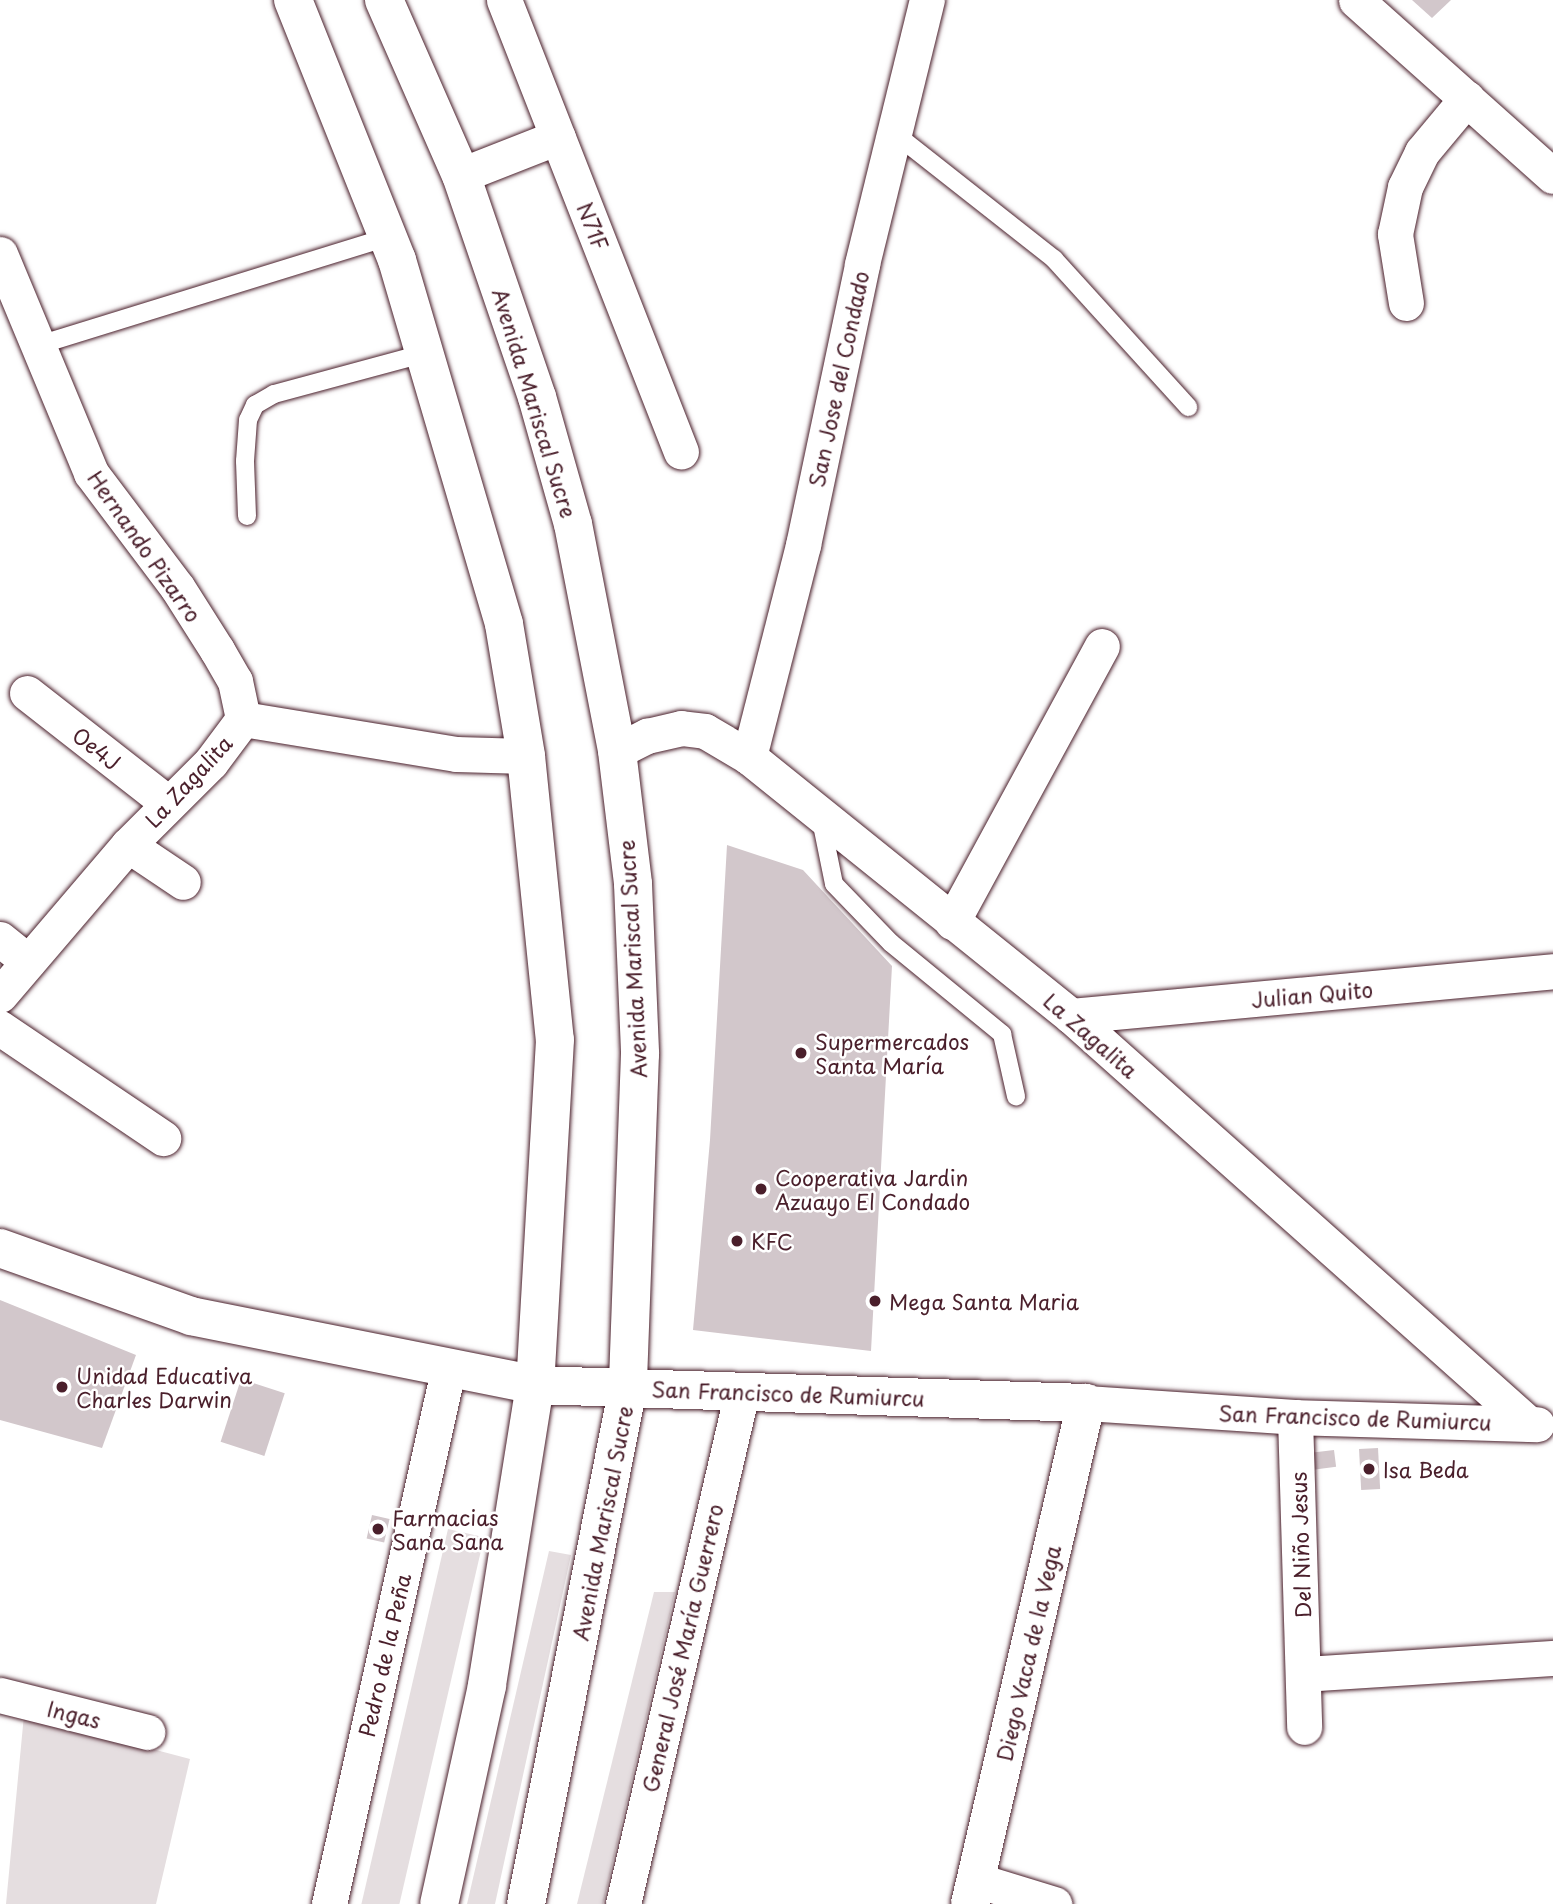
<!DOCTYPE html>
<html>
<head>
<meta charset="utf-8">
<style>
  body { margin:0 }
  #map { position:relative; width:1553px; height:1904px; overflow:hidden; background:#fff; font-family:"Playpen Sans",sans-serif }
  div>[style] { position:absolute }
  .green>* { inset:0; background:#e5dee0; transform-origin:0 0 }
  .building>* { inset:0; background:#d2c7cb; transform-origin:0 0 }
  .roads { filter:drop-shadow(0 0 2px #4a1f2b) drop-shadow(0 0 2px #4a1f2b) }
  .lane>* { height:18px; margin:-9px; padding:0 9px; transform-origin:9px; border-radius:9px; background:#fff }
  .street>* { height:35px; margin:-17.5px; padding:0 17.5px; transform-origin:17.5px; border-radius:17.5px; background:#fff }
  .secondary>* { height:38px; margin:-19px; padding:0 19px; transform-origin:19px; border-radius:19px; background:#fff }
  .primary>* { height:38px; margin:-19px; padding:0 19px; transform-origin:19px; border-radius:19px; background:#fff }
  .dots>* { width:19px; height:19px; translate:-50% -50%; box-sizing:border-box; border:4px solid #fff; border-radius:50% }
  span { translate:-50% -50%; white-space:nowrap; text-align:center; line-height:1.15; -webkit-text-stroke:5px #fff; paint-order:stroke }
  .street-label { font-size:21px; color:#4a1f2b }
  .poi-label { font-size:21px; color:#4a1f2b }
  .left { translate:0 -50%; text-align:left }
</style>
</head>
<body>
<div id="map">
  <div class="green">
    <i style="left:448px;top:1529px;width:37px;height:385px;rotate:13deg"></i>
    <i style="clip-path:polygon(549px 1551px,571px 1555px,495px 1904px,467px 1904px)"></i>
    <i style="clip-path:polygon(654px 1592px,675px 1592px,603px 1904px,577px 1904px)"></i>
    <i style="clip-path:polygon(24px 1715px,190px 1759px,156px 1904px,6px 1904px)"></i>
  </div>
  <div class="building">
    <i style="clip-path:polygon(1412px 0,1451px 0,1432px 18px)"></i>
    <i style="clip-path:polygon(727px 845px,803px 870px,892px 966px,871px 1351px,693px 1330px,710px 1140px)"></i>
    <i style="clip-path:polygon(0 1300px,136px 1355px,102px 1448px,0 1420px)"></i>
    <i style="left:241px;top:1379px;width:46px;height:66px;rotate:18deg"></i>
    <i style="left:1378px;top:1448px;width:41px;height:19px;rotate:87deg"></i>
    <i style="left:1334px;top:1450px;width:17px;height:21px;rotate:83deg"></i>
    <i style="left:372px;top:1515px;width:18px;height:24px;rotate:13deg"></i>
  </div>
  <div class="roads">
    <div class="lane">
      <i style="left:894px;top:133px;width:204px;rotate:38.2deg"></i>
      <i style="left:1054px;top:259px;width:200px;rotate:47.8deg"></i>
      <i style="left:36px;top:346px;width:368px;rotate:-17.2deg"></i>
      <i style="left:247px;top:516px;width:55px;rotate:-92.1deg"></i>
      <i style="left:245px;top:461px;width:41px;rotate:-85.8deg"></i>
      <i style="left:248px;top:420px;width:17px;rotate:-65deg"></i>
      <i style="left:255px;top:405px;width:22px;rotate:-30deg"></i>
      <i style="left:274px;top:394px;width:157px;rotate:-15.1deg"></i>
      <i style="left:821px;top:820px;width:65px;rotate:78.5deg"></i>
      <i style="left:834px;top:884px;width:82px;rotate:46deg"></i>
      <i style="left:891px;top:943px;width:144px;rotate:39.3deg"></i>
      <i style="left:1002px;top:1034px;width:64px;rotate:77.3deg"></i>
    </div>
    <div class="street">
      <i style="left:504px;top:0;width:485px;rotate:68.6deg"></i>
      <i style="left:1356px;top:0;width:264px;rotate:41.8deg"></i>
      <i style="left:461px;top:175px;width:104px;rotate:-21.4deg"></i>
      <i style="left:0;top:254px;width:237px;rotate:67.4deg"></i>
      <i style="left:91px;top:473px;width:143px;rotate:53deg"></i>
      <i style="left:177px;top:587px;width:75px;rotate:57.6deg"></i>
      <i style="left:217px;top:650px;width:36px;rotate:60deg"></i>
      <i style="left:235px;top:681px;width:39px;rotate:78deg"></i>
      <i style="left:1406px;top:303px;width:70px;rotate:-99.1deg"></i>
      <i style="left:1395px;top:234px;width:48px;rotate:-78deg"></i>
      <i style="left:1405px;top:187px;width:39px;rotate:-64deg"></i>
      <i style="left:1422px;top:152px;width:70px;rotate:-50.2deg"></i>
      <i style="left:27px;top:693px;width:179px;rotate:38deg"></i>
      <i style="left:243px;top:719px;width:216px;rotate:9.3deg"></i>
      <i style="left:456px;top:754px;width:70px;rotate:1.6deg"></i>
      <i style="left:617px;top:751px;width:34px;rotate:-27deg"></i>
      <i style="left:647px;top:736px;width:35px;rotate:-13deg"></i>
      <i style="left:681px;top:728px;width:24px;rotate:7deg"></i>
      <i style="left:705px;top:731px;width:51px;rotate:30.6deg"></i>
      <i style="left:749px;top:757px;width:413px;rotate:38.8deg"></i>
      <i style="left:1071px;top:1016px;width:613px;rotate:41.7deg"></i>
      <i style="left:749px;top:757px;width:219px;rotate:-75.7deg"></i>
      <i style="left:803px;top:545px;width:287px;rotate:-78.1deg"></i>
      <i style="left:862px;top:264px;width:272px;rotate:-76.2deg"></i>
      <i style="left:128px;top:845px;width:66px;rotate:33.9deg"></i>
      <i style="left:952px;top:922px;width:314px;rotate:-61.5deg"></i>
      <i style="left:0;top:939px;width:36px;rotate:39deg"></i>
      <i style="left:0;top:995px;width:197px;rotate:-49.5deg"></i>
      <i style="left:128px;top:845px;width:117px;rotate:-45deg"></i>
      <i style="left:211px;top:762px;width:54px;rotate:-53.3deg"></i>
      <i style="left:1071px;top:1016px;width:484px;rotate:-5.3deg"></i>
      <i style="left:0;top:1028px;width:197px;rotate:34deg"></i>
      <i style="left:1086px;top:1403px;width:209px;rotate:3.8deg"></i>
      <i style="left:1295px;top:1417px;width:242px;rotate:1.7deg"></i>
      <i style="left:1295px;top:1417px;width:310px;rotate:88.3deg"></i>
      <i style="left:1304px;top:1674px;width:250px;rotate:-3.7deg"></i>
      <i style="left:0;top:1695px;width:152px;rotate:14.1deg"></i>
      <i style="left:976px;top:1880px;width:82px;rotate:17.1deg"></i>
      <i style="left:329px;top:1904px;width:551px;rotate:-77.43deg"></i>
      <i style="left:623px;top:1904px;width:526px;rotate:-76.92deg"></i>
    </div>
    <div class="secondary">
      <i style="left:0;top:1248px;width:203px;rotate:19.6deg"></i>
      <i style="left:191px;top:1316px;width:351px;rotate:11.3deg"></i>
      <i style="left:535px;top:1385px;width:551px;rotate:1.87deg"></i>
      <i style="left:1086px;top:1403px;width:514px;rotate:103.04deg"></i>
    </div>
    <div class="primary">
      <i style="left:293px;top:0;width:280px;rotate:68.2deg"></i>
      <i style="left:397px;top:260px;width:379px;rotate:73.6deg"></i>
      <i style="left:504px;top:624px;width:134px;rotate:80.5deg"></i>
      <i style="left:526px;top:756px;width:285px;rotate:84.2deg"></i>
      <i style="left:555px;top:1040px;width:346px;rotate:93.3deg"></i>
      <i style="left:535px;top:1385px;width:305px;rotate:99.1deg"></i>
      <i style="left:487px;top:1686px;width:223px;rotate:102.4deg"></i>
      <i style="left:384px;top:0;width:191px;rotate:66.3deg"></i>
      <i style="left:461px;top:175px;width:235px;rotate:71.1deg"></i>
      <i style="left:537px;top:397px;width:132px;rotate:74.2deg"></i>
      <i style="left:573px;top:524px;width:231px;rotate:79deg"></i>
      <i style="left:617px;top:751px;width:134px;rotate:83.1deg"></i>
      <i style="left:633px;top:884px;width:170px;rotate:87.6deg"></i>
      <i style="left:640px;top:1054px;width:333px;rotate:92.1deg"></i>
      <i style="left:628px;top:1387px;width:527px;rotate:101.16deg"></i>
    </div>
  </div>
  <div class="dots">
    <i style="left:801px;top:1053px;background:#4a1f2b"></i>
    <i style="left:761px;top:1189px;background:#4a1f2b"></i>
    <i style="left:737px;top:1241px;background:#4a1f2b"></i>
    <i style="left:875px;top:1301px;background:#4a1f2b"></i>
    <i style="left:62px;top:1387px;background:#4a1f2b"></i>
    <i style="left:1369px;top:1469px;background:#4a1f2b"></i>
    <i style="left:378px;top:1529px;background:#4a1f2b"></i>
  </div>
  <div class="street-label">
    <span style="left:593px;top:226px;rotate:69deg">N71F</span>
    <span style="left:838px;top:379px;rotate:-78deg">San Jose del Condado</span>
    <span style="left:535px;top:403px;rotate:73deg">Avenida Mariscal Sucre</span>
    <span style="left:145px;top:546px;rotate:55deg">Hernando Pizarro</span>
    <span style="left:97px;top:748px;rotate:38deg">Oe4J</span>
    <span style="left:188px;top:781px;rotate:-47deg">La Zagalita</span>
    <span style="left:632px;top:959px;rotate:-93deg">Avenida Mariscal Sucre</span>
    <span style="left:1312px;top:994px;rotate:-5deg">Julian Quito</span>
    <span style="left:1091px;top:1035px;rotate:41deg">La Zagalita</span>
    <span style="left:788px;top:1393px;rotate:2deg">San Francisco de Rumiurcu</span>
    <span style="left:1355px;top:1417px;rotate:2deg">San Francisco de Rumiurcu</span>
    <span style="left:602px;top:1523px;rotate:-79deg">Avenida Mariscal Sucre</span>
    <span style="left:1300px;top:1545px;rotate:-92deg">Del Niño Jesus</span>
    <span style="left:682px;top:1648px;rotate:-77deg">General José María Guerrero</span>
    <span style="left:1028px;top:1653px;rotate:-77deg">Diego Vaca de la Vega</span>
    <span style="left:384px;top:1655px;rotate:-77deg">Pedro de la Peña</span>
    <span style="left:74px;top:1714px;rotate:14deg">Ingas</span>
  </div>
  <div class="poi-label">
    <span class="left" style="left:815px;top:1053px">Supermercados<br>Santa María</span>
    <span class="left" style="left:775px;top:1189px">Cooperativa Jardin<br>Azuayo El Condado</span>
    <span class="left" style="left:751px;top:1241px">KFC</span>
    <span class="left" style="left:889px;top:1301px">Mega Santa Maria</span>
    <span class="left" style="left:76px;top:1387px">Unidad Educativa<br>Charles Darwin</span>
    <span class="left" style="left:1383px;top:1469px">Isa Beda</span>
    <span class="left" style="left:392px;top:1529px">Farmacias<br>Sana Sana</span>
  </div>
</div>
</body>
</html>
